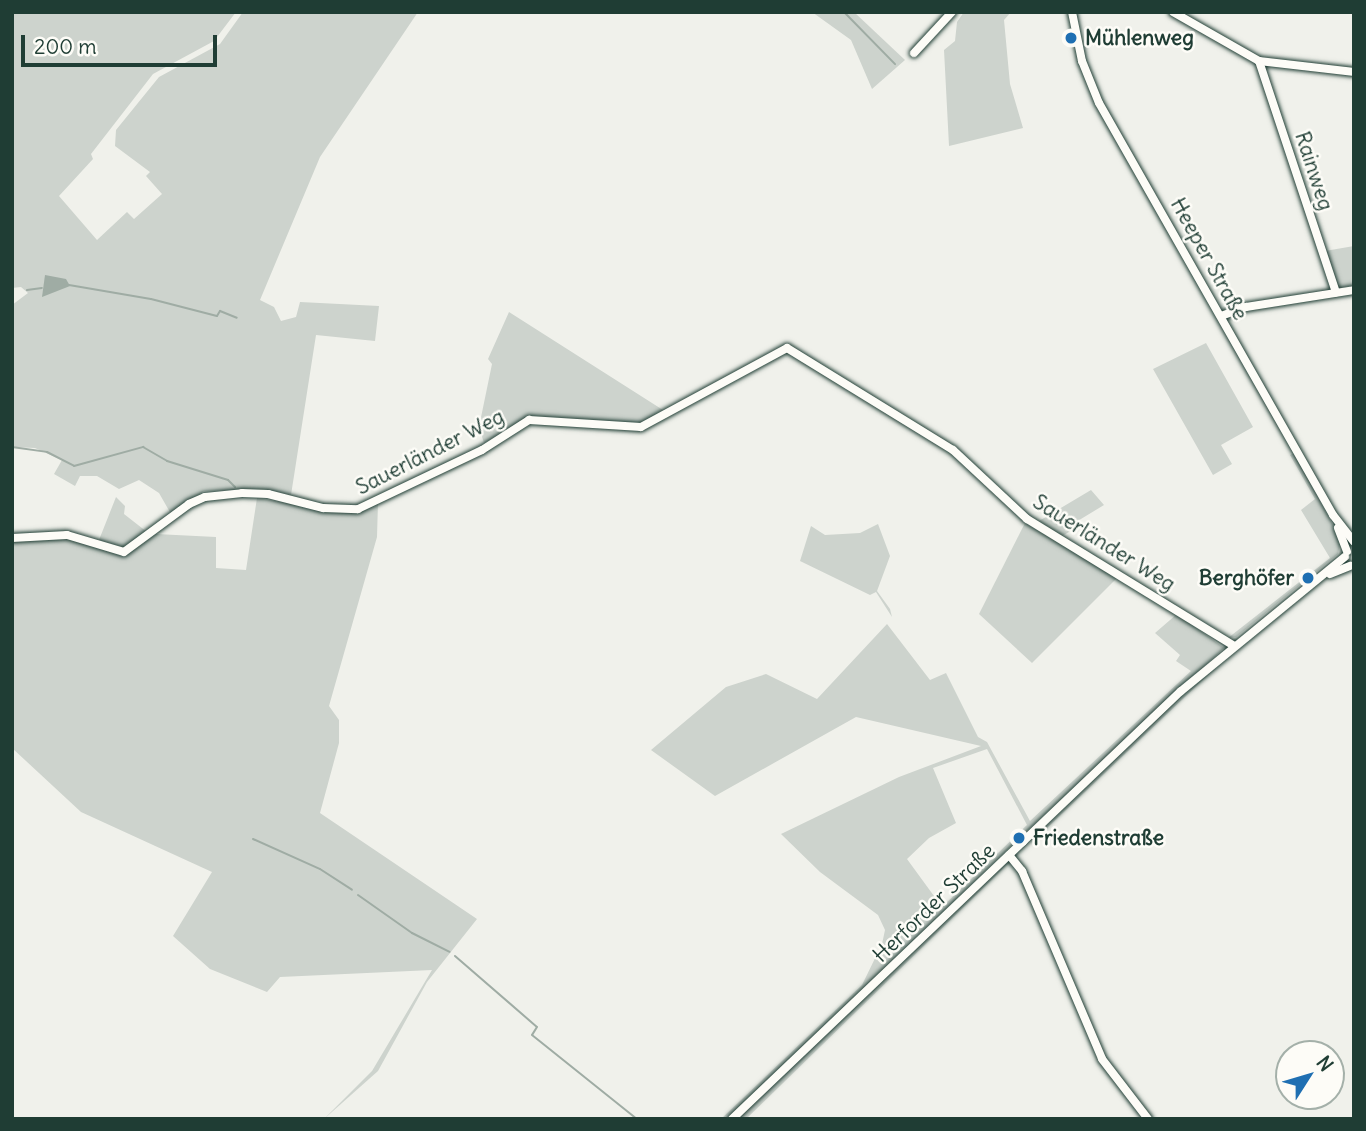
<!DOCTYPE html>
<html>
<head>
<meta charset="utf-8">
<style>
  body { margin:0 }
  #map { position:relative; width:1366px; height:1131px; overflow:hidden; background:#f0f1eb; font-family:Delius,sans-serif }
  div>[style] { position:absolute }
  .green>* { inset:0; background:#cdd3cd }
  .water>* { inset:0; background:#9faca4 }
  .stream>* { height:2px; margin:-1px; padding:0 1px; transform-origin:1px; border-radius:1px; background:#9faca4 }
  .roads { filter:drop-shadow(0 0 2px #1f3d34) drop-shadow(0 0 2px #1f3d34) }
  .minor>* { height:8px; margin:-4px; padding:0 4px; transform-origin:4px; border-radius:4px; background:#fdfcf7 }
  .dots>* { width:19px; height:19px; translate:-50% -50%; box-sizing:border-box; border:4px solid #fdfcf7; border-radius:50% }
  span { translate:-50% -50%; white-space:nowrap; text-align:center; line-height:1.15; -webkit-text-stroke:5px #fdfcf7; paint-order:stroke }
  .poi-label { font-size:21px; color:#1f3d34; font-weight:700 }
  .left { translate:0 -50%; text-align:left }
  .right { translate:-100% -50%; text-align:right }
  .street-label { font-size:21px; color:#1f3d34 }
  .frame { position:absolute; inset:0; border:14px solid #1f3d34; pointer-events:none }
  .north { position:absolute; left:1275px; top:1040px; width:70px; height:70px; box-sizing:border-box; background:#fdfcf7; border:2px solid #a4b0a9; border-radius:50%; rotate:53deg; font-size:19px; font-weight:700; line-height:28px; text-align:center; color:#1f3d34 }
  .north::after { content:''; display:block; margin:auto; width:24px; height:32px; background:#1f6fb2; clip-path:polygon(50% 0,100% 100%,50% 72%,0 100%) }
  .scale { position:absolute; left:21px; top:35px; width:196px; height:32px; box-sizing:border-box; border:4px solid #1f3d34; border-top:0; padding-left:9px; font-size:21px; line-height:24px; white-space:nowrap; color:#1f3d34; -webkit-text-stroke:5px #fdfcf7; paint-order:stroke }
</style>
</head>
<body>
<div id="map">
  <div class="green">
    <i style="clip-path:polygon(12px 12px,236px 12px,214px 41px,153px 74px,91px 154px,93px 159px,59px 196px,97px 240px,127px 212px,134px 219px,162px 194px,146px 176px,150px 172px,115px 146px,116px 130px,159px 77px,220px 44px,243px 12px,418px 12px,320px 157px,260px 300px,274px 307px,281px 321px,296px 317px,300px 302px,379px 306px,375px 341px,316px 335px,291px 495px,264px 489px,204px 491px,171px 514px,159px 493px,139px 480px,119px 489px,97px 476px,80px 476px,75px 486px,54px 474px,62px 460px,35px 448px,12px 447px,12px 305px,28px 293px,21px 287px,12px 288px)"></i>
    <i style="clip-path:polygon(812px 12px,854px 12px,905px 60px,872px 89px,851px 40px)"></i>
    <i style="clip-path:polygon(964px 12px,1011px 12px,1004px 20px,1010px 84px,1023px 128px,949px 146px,944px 50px,955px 41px,957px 22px)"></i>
    <i style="clip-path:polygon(1354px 246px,1354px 285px,1338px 288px,1325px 251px)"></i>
    <i style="clip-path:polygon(509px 312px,663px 410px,641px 423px,530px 416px,484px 443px,479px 427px,492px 364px,488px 359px)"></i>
    <i style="clip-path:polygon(1206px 343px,1253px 427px,1221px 445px,1232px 464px,1213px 475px,1153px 369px)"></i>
    <i style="clip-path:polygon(1294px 453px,1341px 540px,1338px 554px,1236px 637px,1228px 638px,1330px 558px,1301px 510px,1315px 499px,1290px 455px)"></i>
    <i style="clip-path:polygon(1091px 490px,1104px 505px,1076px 522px,1069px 532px,1062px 536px,1039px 521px)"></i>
    <i style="clip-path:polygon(116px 497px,125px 506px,124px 514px,147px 532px,123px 547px,99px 540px)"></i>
    <i style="clip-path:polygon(257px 498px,347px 513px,378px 503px,377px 537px,329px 706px,339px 720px,339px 743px,320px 813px,477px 919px,427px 982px,378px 1071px,324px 1119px,372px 1071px,432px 970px,280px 977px,267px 992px,210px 969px,173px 936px,212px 872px,81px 812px,12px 748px,12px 541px,69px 538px,124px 557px,156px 534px,216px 537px,216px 568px,246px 570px)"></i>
    <i style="clip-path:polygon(1025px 523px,1117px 578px,1032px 663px,979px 614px)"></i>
    <i style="clip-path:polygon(878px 524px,890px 556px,877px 591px,890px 609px,892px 617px,876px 592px,870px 595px,800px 561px,811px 526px,825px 535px,860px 533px)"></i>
    <i style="clip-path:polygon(evenodd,1177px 614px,1224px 648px,1017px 840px,729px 1119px,721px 1119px,862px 985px,882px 944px,885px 930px,878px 915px,820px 872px,781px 834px,899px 777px,981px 746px,856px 717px,715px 796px,651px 750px,726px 687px,766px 674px,817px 699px,887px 624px,930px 680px,946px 673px,978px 737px,987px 742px,1030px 821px,1191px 671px,1176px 661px,1180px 655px,1155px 633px,1177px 614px,987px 749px,1027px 825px,942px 907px,907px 859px,929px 838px,956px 823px,933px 768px,987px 749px)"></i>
    <i style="clip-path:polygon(1227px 657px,1046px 829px,1044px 828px,1200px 677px)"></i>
    <i style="clip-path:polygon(1009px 863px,746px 1119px,738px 1119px,1004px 864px)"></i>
  </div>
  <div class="water">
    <i style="clip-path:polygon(45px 275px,66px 279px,70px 286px,42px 297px)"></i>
  </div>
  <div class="stream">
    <i style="left:844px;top:12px;width:73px;rotate:45.6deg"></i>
    <i style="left:69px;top:285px;width:83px;rotate:9.7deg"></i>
    <i style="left:151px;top:299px;width:68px;rotate:14.4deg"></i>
    <i style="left:217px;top:316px;width:6px;rotate:-59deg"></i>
    <i style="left:220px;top:311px;width:18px;rotate:22deg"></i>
    <i style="left:27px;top:290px;width:15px;rotate:-8deg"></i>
    <i style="left:12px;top:447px;width:35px;rotate:8deg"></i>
    <i style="left:47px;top:452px;width:30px;rotate:27deg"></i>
    <i style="left:74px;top:466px;width:72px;rotate:-15.4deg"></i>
    <i style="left:143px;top:447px;width:28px;rotate:30deg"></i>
    <i style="left:167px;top:461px;width:64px;rotate:17.3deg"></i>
    <i style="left:228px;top:480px;width:10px;rotate:45deg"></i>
    <i style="left:253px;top:839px;width:73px;rotate:24.1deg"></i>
    <i style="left:320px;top:869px;width:38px;rotate:33deg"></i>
    <i style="left:358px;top:895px;width:66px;rotate:35.1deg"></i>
    <i style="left:412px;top:933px;width:42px;rotate:26.6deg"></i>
    <i style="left:455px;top:956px;width:108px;rotate:40.9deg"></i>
    <i style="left:537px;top:1027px;width:9px;rotate:122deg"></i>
    <i style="left:532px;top:1035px;width:134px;rotate:38.7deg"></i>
  </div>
  <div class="roads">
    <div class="minor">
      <i style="left:1072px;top:12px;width:50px;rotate:78.5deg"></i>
      <i style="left:1082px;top:61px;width:45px;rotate:68deg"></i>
      <i style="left:1099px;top:103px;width:474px;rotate:60.4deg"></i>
      <i style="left:1333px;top:515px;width:34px;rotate:52deg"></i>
      <i style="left:1173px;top:12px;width:99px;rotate:29.7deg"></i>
      <i style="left:1259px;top:61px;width:96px;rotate:6.6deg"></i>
      <i style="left:914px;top:53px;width:56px;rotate:-47.2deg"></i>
      <i style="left:1259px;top:61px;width:244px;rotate:71.6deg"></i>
      <i style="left:1221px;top:316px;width:27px;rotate:-20deg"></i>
      <i style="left:1246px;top:307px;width:109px;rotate:-8.9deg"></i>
      <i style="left:1338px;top:528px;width:25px;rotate:69deg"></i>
      <i style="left:12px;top:538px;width:55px;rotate:-3.1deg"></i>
      <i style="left:67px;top:535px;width:59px;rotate:16.6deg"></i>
      <i style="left:124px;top:552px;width:81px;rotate:-36.4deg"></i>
      <i style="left:189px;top:504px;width:17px;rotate:-24deg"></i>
      <i style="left:205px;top:497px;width:37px;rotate:-6deg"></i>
      <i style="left:242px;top:493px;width:26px;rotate:2deg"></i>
      <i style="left:268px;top:494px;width:57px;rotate:14.3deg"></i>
      <i style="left:323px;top:508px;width:35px;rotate:2deg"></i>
      <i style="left:358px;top:509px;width:137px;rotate:-25.4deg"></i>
      <i style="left:482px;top:450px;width:56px;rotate:-32.6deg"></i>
      <i style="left:529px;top:420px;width:112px;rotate:3.6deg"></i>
      <i style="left:641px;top:427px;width:166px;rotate:-28.4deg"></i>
      <i style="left:787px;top:348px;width:195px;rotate:31.6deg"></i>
      <i style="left:953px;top:450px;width:101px;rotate:43deg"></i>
      <i style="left:1027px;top:519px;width:241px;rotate:31.5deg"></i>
      <i style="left:1330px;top:574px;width:22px;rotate:-22deg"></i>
      <i style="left:1009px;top:855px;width:21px;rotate:51deg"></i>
      <i style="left:1022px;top:871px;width:204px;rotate:66.9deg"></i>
      <i style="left:1102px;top:1059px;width:76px;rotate:52.5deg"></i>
      <i style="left:732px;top:1119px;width:620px;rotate:-43.63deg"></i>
      <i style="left:1181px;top:691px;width:212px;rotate:-39.3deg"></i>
    </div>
  </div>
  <div class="dots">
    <i style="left:1071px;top:38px;background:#1f6fb2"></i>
    <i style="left:1308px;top:578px;background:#1f6fb2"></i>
    <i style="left:1019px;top:838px;background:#1f6fb2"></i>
  </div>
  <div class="poi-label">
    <span class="left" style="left:1085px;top:38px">Mühlenweg</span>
    <span class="right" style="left:1294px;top:578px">Berghöfer</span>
    <span class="left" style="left:1033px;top:838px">Friedenstraße</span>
  </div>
  <div class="street-label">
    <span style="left:1314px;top:171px;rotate:72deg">Rainweg</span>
    <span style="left:1209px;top:259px;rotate:61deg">Heeper Straße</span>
    <span style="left:430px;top:452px;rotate:-27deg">Sauerländer Weg</span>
    <span style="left:1104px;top:543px;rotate:32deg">Sauerländer Weg</span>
    <span style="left:934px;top:903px;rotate:-44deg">Herforder Straße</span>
  </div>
  <div class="frame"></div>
  <div class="north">N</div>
  <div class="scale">200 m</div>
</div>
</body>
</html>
